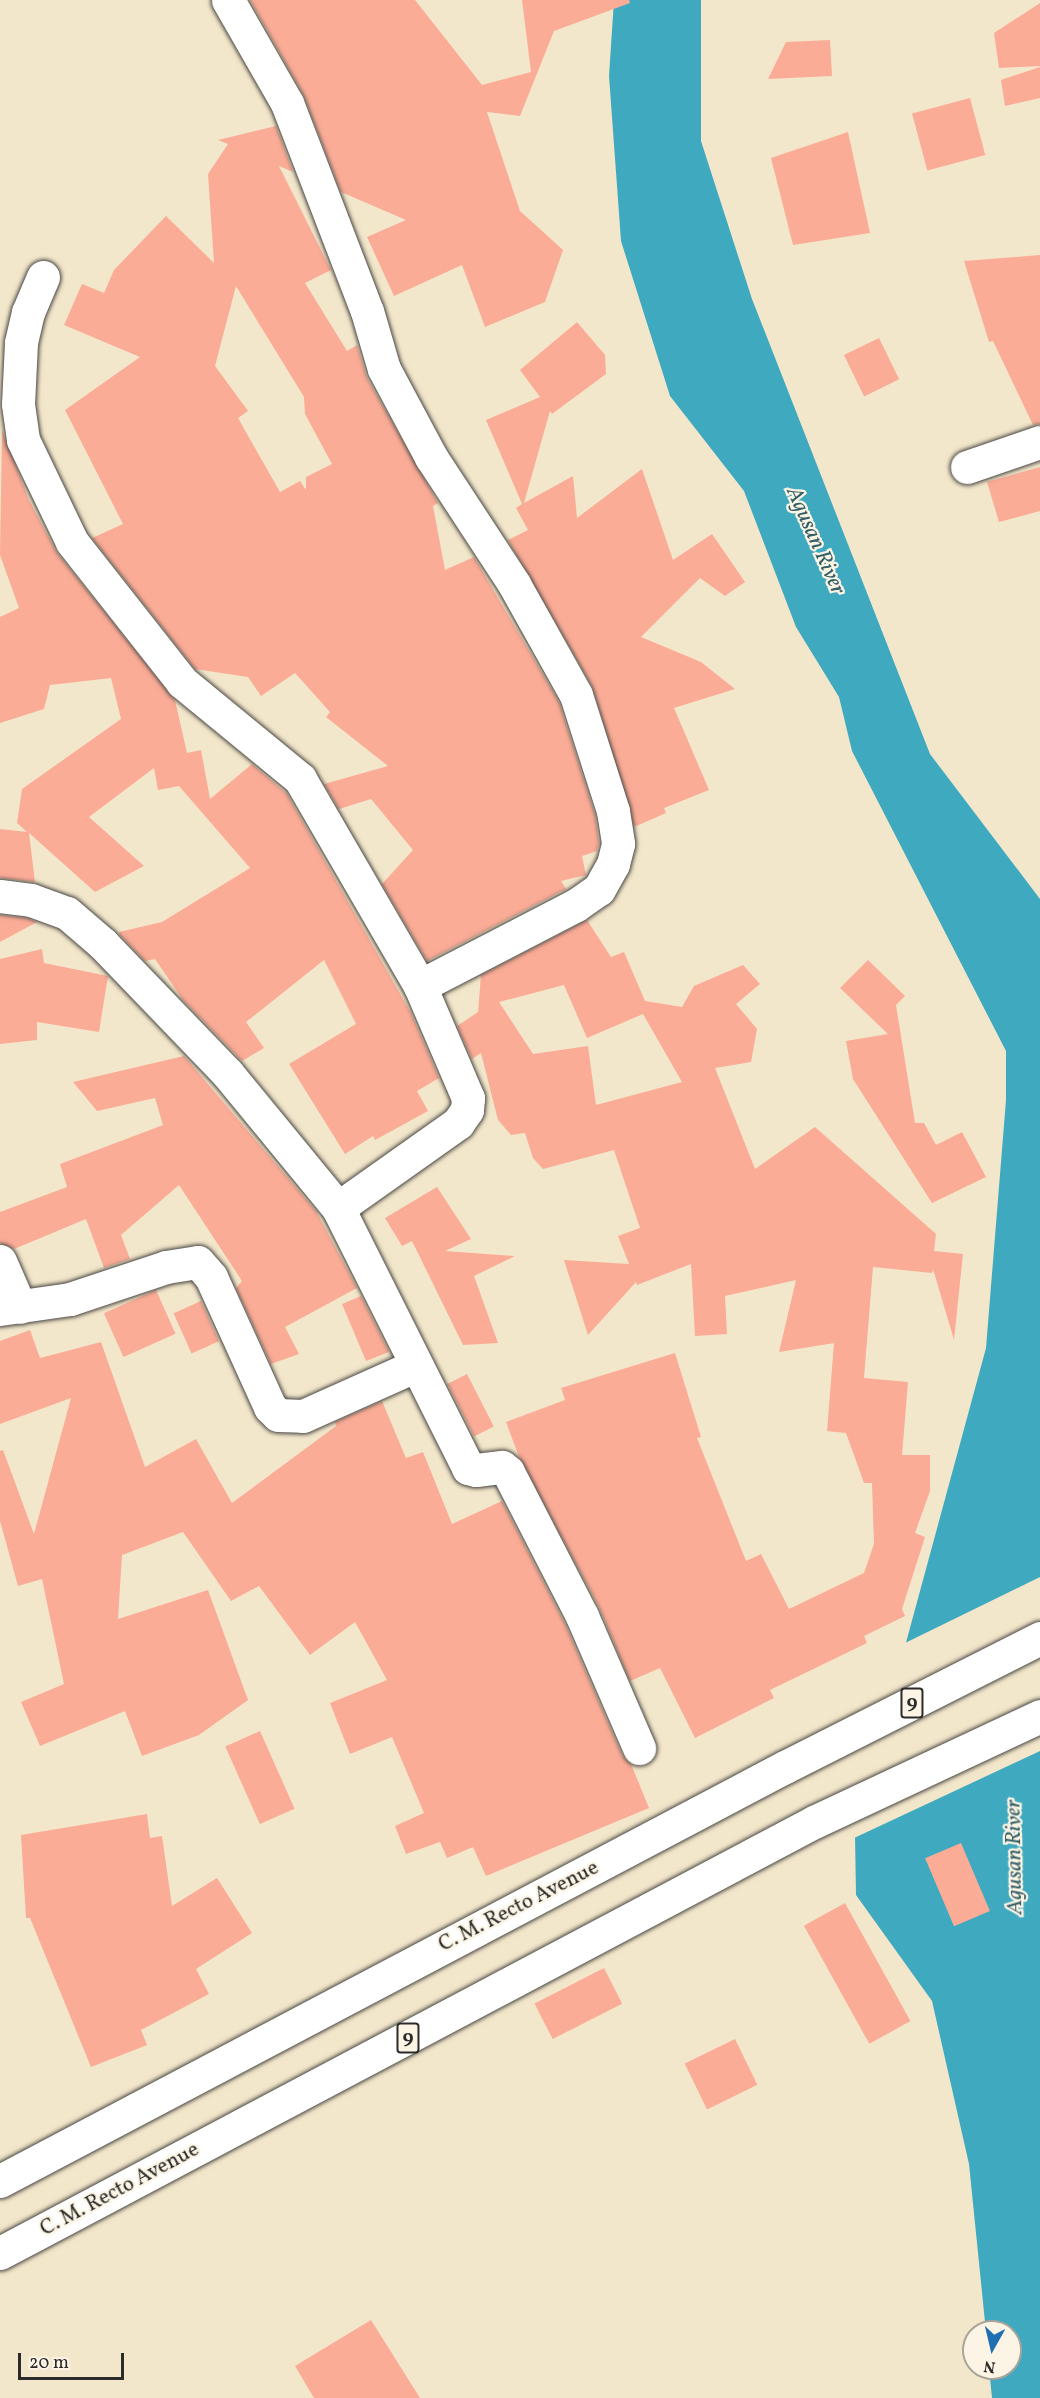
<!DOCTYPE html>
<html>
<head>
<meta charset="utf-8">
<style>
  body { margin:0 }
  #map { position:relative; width:1040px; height:2398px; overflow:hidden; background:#f3e7cb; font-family:Vollkorn,serif }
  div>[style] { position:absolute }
  .water>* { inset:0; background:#3faabf }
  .pier>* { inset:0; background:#f3e7cb }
  .building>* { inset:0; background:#fbac97; transform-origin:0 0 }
  .roads { filter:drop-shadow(0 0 2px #494743) drop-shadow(0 0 2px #494743) }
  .minor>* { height:33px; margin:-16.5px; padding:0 16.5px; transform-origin:16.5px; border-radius:16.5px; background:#fff }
  .highway>* { height:33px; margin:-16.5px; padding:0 16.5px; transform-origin:16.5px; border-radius:16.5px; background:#fff }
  span { translate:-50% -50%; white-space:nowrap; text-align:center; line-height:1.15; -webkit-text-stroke:4.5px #fcf5e5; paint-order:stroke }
  .shield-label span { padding:2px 4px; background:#fcf5e5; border:2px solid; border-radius:4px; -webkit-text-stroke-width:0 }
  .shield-label { font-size:20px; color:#2b2b2b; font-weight:700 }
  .street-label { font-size:21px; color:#2b2b2b }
  .water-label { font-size:22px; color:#335e66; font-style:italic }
  .north { position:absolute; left:962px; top:2320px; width:60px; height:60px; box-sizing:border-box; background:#fcf5e5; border:2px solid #a8a49b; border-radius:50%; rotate:188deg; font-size:16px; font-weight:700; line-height:24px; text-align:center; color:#2b2b2b }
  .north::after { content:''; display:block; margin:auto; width:21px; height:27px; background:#1f6fb2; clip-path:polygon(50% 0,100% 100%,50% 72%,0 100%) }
  .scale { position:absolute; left:18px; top:2353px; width:106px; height:27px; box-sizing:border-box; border:3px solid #2b2b2b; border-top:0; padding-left:8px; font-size:18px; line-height:21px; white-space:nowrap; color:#2b2b2b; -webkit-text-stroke:4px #fcf5e5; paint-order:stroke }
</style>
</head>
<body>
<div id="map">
  <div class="water">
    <i style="clip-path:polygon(614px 0,701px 0,701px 141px,752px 299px,930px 754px,1040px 899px,1040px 2398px,992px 2398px,989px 2368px,1010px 2368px,1010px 2332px,986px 2332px,969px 2164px,932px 2001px,856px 1895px,854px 1777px,904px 1650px,986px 1348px,1006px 1100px,1006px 1051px,852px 751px,839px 697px,796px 627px,744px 491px,670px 396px,621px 241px,609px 76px)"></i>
  </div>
  <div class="pier">
    <i style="clip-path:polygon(1040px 1577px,1040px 1751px,852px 1839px,852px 1776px,903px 1644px)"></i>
  </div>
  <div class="building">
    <i style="clip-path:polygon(250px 0,415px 0,482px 85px,531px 72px,522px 0,629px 0,630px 3px,554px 31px,520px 116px,487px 112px,520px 211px,563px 250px,545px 302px,485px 327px,462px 265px,394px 296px,367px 237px,406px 220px,341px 192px,303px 94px)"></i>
    <i style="clip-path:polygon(1040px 3px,1040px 66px,999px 68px,994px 33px)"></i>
    <i style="clip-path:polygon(830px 40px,832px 76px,768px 79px,786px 42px)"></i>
    <i style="clip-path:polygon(1040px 67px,1040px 98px,1005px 106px,1001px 80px)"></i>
    <i style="left:970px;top:98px;width:59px;height:60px;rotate:75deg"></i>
    <i style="clip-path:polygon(evenodd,276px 126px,293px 172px,279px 166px,331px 270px,305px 283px,347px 351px,357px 345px,367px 378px,438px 503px,433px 506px,445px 570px,474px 557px,559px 702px,595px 815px,599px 843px,597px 851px,582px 856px,586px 875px,561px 881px,566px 889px,427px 961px,382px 884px,413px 850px,371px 799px,339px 809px,324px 784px,388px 766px,326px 717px,330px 712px,295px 673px,261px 696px,248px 677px,195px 669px,92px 538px,123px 524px,65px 410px,140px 357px,64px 325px,82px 284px,104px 293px,114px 270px,166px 216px,214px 263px,208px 174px,228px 144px,218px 140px,276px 126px,236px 286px,304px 397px,305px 414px,332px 464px,306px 477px,306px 490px,300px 481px,280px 492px,238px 418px,248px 411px,215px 366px,236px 286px)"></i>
    <i style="clip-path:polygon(848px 132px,870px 233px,793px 245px,771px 158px)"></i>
    <i style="clip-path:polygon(1040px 255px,1040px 424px,1033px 425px,993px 341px,989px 342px,964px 261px)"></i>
    <i style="clip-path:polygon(577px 322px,605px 355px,606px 374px,552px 414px,550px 411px,524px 503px,573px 476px,577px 518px,642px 469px,673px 560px,712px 534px,745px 582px,725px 596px,700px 578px,641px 637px,701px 662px,735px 689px,674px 708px,709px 790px,664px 808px,666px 813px,634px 827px,592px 686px,508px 540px,528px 530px,516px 508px,522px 504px,486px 420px,540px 397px,520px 370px)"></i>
    <i style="left:879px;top:338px;width:46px;height:39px;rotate:64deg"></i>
    <i style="clip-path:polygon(2px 430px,29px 500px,57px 553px,175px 700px,187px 753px,201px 750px,210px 799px,252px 764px,287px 794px,411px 1013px,439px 1078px,417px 1091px,428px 1111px,375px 1140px,373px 1136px,345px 1154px,289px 1064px,356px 1024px,324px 960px,246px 1022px,264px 1048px,242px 1061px,183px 1000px,155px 959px,145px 961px,120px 935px,119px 932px,162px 922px,250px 868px,179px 786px,158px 790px,154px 768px,89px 817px,144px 866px,95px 892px,29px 833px,35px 882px,0 878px,0 829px,27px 832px,17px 823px,22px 789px,121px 719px,111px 678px,50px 685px,44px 709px,0 723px,0 617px,19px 608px,0 555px)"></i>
    <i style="clip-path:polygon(1040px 467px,1040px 511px,999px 522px,987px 482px)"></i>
    <i style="clip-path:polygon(0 915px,27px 918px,37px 922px,0 942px)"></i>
    <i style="clip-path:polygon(evenodd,587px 920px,611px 957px,624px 952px,645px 1001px,682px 1007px,694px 986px,743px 965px,760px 984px,736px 1004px,757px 1029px,751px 1062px,715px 1068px,755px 1169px,815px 1127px,936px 1234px,934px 1251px,963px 1254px,954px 1340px,933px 1269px,932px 1273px,873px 1267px,864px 1378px,908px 1382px,902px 1455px,930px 1455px,930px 1491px,915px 1533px,925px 1537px,902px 1609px,905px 1616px,864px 1636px,867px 1643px,770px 1690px,774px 1698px,695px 1738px,660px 1668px,630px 1681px,599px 1607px,519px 1457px,506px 1422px,565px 1400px,561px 1388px,675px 1353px,701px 1437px,697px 1438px,746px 1561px,761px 1554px,789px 1609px,864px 1573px,874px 1544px,872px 1483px,864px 1483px,846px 1433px,827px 1431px,834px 1343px,779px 1352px,796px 1280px,725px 1296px,727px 1334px,695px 1336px,691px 1264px,637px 1285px,636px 1282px,588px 1335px,564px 1260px,629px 1264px,618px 1236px,640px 1228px,614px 1150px,543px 1169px,533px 1158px,525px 1133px,511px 1135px,498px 1120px,481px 1053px,472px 1059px,457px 1026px,478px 1012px,481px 975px,587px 920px,564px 985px,587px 1038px,643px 1014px,682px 1082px,596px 1105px,588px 1046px,533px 1054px,499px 1002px,564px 985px)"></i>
    <i style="clip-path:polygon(42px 949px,44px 963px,108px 976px,99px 1032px,37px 1022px,37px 1040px,0 1044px,0 959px)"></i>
    <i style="clip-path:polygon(868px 960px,905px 996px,896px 1005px,915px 1123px,924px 1123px,936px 1145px,962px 1132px,986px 1177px,932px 1203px,853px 1079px,846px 1041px,888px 1034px,840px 988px)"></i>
    <i style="clip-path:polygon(184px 1056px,316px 1211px,357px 1288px,285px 1327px,299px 1354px,271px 1364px,236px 1288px,242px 1281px,179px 1185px,121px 1235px,130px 1259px,104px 1268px,86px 1219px,14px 1249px,0 1243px,0 1212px,67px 1187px,60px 1164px,163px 1125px,155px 1098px,97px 1111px,73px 1082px)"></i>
    <i style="clip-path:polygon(437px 1187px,471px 1239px,445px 1251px,515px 1256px,474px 1276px,498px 1343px,463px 1345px,412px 1241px,402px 1246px,385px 1218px)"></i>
    <i style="left:156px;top:1290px;width:48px;height:57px;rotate:66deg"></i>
    <i style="clip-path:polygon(361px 1296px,389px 1352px,366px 1361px,342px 1304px)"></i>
    <i style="left:201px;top:1301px;width:44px;height:30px;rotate:66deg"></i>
    <i style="clip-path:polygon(30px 1330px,40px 1358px,101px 1342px,145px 1467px,196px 1439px,232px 1503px,336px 1426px,335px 1422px,382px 1401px,406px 1458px,423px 1452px,452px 1524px,502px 1501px,565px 1624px,622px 1755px,631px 1764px,649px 1808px,486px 1876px,473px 1847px,447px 1858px,440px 1842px,406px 1854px,395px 1826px,424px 1813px,392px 1737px,350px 1754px,330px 1703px,387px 1680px,355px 1622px,310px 1655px,259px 1586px,231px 1601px,183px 1532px,122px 1555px,118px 1619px,208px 1590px,248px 1700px,199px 1735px,142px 1756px,125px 1711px,40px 1746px,21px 1702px,64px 1684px,42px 1579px,18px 1586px,0 1521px,0 1451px,3px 1450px,34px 1534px,71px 1398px,0 1424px,0 1341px)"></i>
    <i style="left:467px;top:1374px;width:59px;height:22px;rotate:63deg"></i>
    <i style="left:260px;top:1731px;width:85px;height:38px;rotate:66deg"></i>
    <i style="clip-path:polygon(147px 1814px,150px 1838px,162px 1836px,172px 1906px,217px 1878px,252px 1933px,196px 1969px,209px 1994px,141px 2030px,147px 2045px,91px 2067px,30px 1918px,26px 1918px,21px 1835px)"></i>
    <i style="left:961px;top:1843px;width:74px;height:39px;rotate:67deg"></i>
    <i style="left:845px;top:1903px;width:135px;height:47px;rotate:61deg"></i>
    <i style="left:604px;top:1968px;width:40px;height:78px;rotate:63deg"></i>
    <i style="left:735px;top:2039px;width:51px;height:56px;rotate:64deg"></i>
    <i style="clip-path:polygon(371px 2320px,420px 2398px,314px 2398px,295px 2366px)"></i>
  </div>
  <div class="roads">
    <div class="minor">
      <i style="left:228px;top:0;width:119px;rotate:60.2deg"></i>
      <i style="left:287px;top:103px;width:223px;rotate:69deg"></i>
      <i style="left:367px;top:311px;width:60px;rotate:73.7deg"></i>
      <i style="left:384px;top:369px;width:100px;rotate:61.9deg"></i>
      <i style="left:431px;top:457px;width:152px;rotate:56.8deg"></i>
      <i style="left:514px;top:584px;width:127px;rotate:60.8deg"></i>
      <i style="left:576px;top:695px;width:122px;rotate:72.3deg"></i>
      <i style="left:613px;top:811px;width:33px;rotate:81deg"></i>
      <i style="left:618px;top:844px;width:21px;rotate:104deg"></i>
      <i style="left:613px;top:864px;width:29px;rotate:119deg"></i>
      <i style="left:599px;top:889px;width:28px;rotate:145deg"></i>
      <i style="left:576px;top:905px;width:176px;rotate:152.6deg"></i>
      <i style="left:420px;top:986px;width:122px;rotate:66.8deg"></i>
      <i style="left:468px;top:1098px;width:12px;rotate:95deg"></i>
      <i style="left:467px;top:1110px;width:16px;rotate:125deg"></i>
      <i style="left:458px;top:1123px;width:147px;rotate:144.7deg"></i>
      <i style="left:43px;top:277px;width:38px;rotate:113deg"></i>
      <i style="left:28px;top:312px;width:32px;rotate:103deg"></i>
      <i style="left:21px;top:343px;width:61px;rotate:92.8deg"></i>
      <i style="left:18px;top:404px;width:36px;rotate:82deg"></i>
      <i style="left:23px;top:440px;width:113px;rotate:64.3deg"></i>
      <i style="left:72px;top:542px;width:178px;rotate:51.8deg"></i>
      <i style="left:182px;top:682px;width:153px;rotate:39.4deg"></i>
      <i style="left:300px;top:779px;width:239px;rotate:59.9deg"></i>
      <i style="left:967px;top:467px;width:77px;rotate:-18.9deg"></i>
      <i style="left:0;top:896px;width:31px;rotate:7deg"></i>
      <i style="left:31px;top:900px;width:38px;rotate:20deg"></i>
      <i style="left:67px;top:913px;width:48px;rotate:40.7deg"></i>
      <i style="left:103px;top:944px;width:180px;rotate:46.1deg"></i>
      <i style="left:228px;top:1074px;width:173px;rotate:50.6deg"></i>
      <i style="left:338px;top:1208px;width:291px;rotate:63.4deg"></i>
      <i style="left:468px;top:1468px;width:8px;rotate:14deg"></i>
      <i style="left:476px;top:1470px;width:26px;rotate:-7deg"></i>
      <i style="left:502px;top:1467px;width:8px;rotate:40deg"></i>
      <i style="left:508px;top:1472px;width:162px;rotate:62.8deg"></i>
      <i style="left:582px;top:1616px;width:144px;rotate:66.6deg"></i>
      <i style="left:0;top:1261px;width:50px;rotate:66.5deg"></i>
      <i style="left:0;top:1309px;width:71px;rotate:-8.1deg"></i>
      <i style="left:70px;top:1299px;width:101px;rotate:-18.4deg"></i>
      <i style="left:166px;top:1267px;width:32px;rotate:-9deg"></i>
      <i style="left:198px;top:1262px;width:20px;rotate:49deg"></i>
      <i style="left:211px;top:1277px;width:143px;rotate:65.6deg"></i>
      <i style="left:270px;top:1407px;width:11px;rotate:45deg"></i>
      <i style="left:278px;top:1415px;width:25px;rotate:2deg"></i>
      <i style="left:303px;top:1416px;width:123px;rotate:-24.1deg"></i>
    </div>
    <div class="highway">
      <i style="left:0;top:2181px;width:887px;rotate:-27.81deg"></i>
      <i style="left:785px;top:1767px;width:286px;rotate:-26.8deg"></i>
      <i style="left:0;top:2253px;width:921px;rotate:-27.9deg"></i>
      <i style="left:814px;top:1822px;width:250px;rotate:-25.1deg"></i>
    </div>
  </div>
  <div class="shield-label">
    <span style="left:912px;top:1703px">9</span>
    <span style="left:408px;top:2038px">9</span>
  </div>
  <div class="street-label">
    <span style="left:519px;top:1907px;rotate:-27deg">C. M. Recto Avenue</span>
    <span style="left:120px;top:2190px;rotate:-28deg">C. M. Recto Avenue</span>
  </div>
  <div class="water-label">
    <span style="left:815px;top:541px;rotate:66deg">Agusan River</span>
    <span style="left:1015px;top:1857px;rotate:-91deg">Agusan River</span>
  </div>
  <div class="north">N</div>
  <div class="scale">20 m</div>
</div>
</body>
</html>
